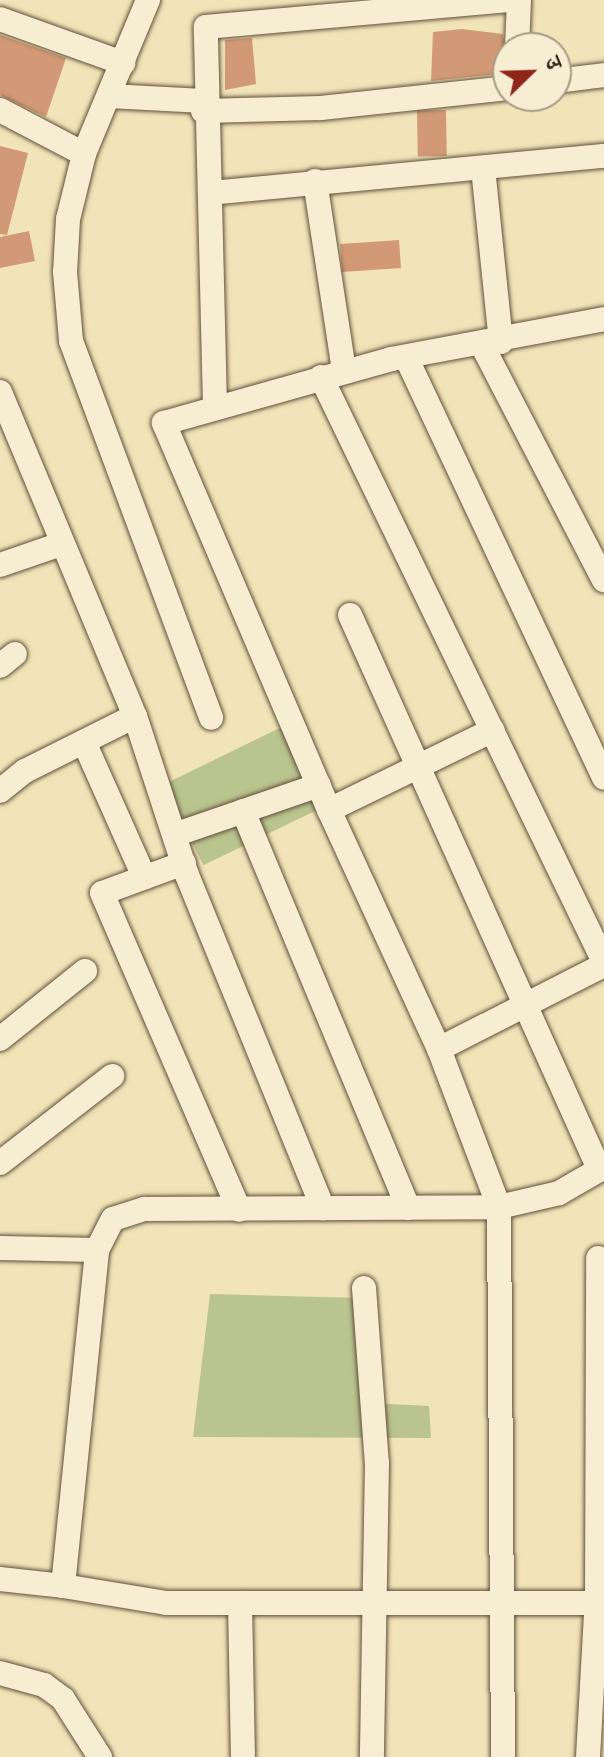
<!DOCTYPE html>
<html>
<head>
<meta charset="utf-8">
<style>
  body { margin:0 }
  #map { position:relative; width:604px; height:1757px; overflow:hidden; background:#f2e4b9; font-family:"Old Standard TT","Noto Serif Devanagari",serif }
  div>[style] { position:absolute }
  .green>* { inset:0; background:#bac48f; transform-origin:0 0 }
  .building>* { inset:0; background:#d29976; transform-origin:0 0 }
  .roads { filter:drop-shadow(0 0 2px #61513b) drop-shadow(0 0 2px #61513b) }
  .street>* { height:24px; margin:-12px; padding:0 12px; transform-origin:12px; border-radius:12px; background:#f7edd2 }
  span { translate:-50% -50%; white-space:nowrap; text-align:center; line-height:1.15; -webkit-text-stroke:6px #f7edd2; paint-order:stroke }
  .north { position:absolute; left:492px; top:32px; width:80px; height:80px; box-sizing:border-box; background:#f7edd2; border:2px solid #a89b85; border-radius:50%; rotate:67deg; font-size:22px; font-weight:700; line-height:32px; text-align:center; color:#312011 }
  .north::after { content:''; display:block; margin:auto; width:28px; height:36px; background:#8f2418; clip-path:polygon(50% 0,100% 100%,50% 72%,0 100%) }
</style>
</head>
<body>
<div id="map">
  <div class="green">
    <i style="left:296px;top:720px;width:90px;height:147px;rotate:64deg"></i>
    <i style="clip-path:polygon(210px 1294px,363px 1298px,368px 1403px,429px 1406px,431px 1438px,193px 1437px)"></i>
  </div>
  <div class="building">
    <i style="clip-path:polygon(462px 29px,503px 34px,508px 73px,431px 81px,433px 32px)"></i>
    <i style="clip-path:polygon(0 35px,66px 58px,46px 117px,0 95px)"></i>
    <i style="clip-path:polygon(252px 38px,256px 84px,225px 90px,225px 40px)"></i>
    <i style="left:446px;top:110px;width:46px;height:29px;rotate:89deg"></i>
    <i style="clip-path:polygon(0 146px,28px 153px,7px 235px,0 234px)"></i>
    <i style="clip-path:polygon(29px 231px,35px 261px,0 268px,0 237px)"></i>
    <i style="left:399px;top:240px;width:28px;height:59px;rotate:86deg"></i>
  </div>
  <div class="roads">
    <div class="street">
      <i style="left:148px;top:0;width:167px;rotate:112.6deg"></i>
      <i style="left:84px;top:154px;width:67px;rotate:103.8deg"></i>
      <i style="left:68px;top:219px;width:53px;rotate:93.2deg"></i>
      <i style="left:65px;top:272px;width:69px;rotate:85deg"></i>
      <i style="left:71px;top:341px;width:402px;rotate:69.6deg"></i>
      <i style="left:0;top:19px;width:131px;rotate:19.7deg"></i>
      <i style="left:517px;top:48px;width:48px;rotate:-87.6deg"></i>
      <i style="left:556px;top:81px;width:48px;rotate:-7.1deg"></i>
      <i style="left:109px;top:96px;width:95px;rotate:3deg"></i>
      <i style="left:0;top:110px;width:95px;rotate:27.6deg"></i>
      <i style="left:203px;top:111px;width:118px;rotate:-1.5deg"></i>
      <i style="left:321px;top:108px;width:188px;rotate:-6.1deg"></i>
      <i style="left:483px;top:168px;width:175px;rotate:84.1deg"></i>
      <i style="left:315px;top:181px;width:191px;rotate:81.3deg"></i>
      <i style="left:210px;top:193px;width:396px;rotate:-5.4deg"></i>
      <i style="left:482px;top:345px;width:265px;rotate:62.6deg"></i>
      <i style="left:406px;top:357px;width:465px;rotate:64.8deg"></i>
      <i style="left:321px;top:377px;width:650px;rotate:64.18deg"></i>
      <i style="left:0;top:392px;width:351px;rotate:67.4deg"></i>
      <i style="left:135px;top:716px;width:167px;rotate:71.9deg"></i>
      <i style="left:187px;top:875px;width:360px;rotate:67.8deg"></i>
      <i style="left:215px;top:406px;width:379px;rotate:-91.4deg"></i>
      <i style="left:206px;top:27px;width:306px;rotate:-5.1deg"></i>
      <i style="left:0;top:565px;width:65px;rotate:-19deg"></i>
      <i style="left:350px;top:615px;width:607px;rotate:65.8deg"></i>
      <i style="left:0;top:666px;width:19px;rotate:-39deg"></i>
      <i style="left:84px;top:742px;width:148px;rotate:66deg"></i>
      <i style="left:0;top:791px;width:32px;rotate:-39deg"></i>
      <i style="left:25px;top:771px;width:123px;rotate:-26.6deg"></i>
      <i style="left:329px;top:810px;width:182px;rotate:-26deg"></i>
      <i style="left:243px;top:811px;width:430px;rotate:67.4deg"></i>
      <i style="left:177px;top:834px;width:150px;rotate:-19deg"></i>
      <i style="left:184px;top:863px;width:87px;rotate:159.9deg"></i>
      <i style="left:102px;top:893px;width:345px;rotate:66.6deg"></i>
      <i style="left:0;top:1039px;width:109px;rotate:-38.7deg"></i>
      <i style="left:439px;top:1049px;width:185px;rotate:-27deg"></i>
      <i style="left:0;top:1163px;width:142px;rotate:-37.8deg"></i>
      <i style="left:0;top:1248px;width:97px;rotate:1.2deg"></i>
      <i style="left:364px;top:1288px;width:175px;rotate:85.8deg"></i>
      <i style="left:377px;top:1463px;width:294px;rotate:91deg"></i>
      <i style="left:0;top:1579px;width:63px;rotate:6.3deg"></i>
      <i style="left:63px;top:1586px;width:338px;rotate:-84.2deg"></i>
      <i style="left:97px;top:1250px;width:35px;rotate:-63deg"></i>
      <i style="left:113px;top:1219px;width:33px;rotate:-18deg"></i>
      <i style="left:144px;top:1209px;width:355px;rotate:-0.3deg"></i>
      <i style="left:499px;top:1207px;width:62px;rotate:-13.1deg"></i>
      <i style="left:559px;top:1193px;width:52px;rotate:-30deg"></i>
      <i style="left:63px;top:1586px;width:105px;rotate:9.3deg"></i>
      <i style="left:167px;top:1603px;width:437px"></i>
      <i style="left:240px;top:1603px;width:154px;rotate:88.9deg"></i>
      <i style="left:0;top:1673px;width:46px;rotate:15.3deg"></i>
      <i style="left:44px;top:1685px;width:24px;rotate:36deg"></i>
      <i style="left:63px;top:1699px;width:69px;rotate:57.5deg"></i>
      <i style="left:503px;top:1757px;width:550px;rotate:-90.42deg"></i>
      <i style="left:499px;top:1207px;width:169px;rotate:-110.8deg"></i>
      <i style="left:439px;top:1049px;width:263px;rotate:-114.7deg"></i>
      <i style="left:329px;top:810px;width:421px;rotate:-113.1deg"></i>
      <i style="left:164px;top:423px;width:236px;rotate:-15.7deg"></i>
      <i style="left:391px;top:359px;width:217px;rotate:-10.6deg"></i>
      <i style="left:588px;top:1757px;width:159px;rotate:-86.8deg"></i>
      <i style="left:597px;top:1598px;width:340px;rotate:-89.8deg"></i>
    </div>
  </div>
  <div class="north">उ</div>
</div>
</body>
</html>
